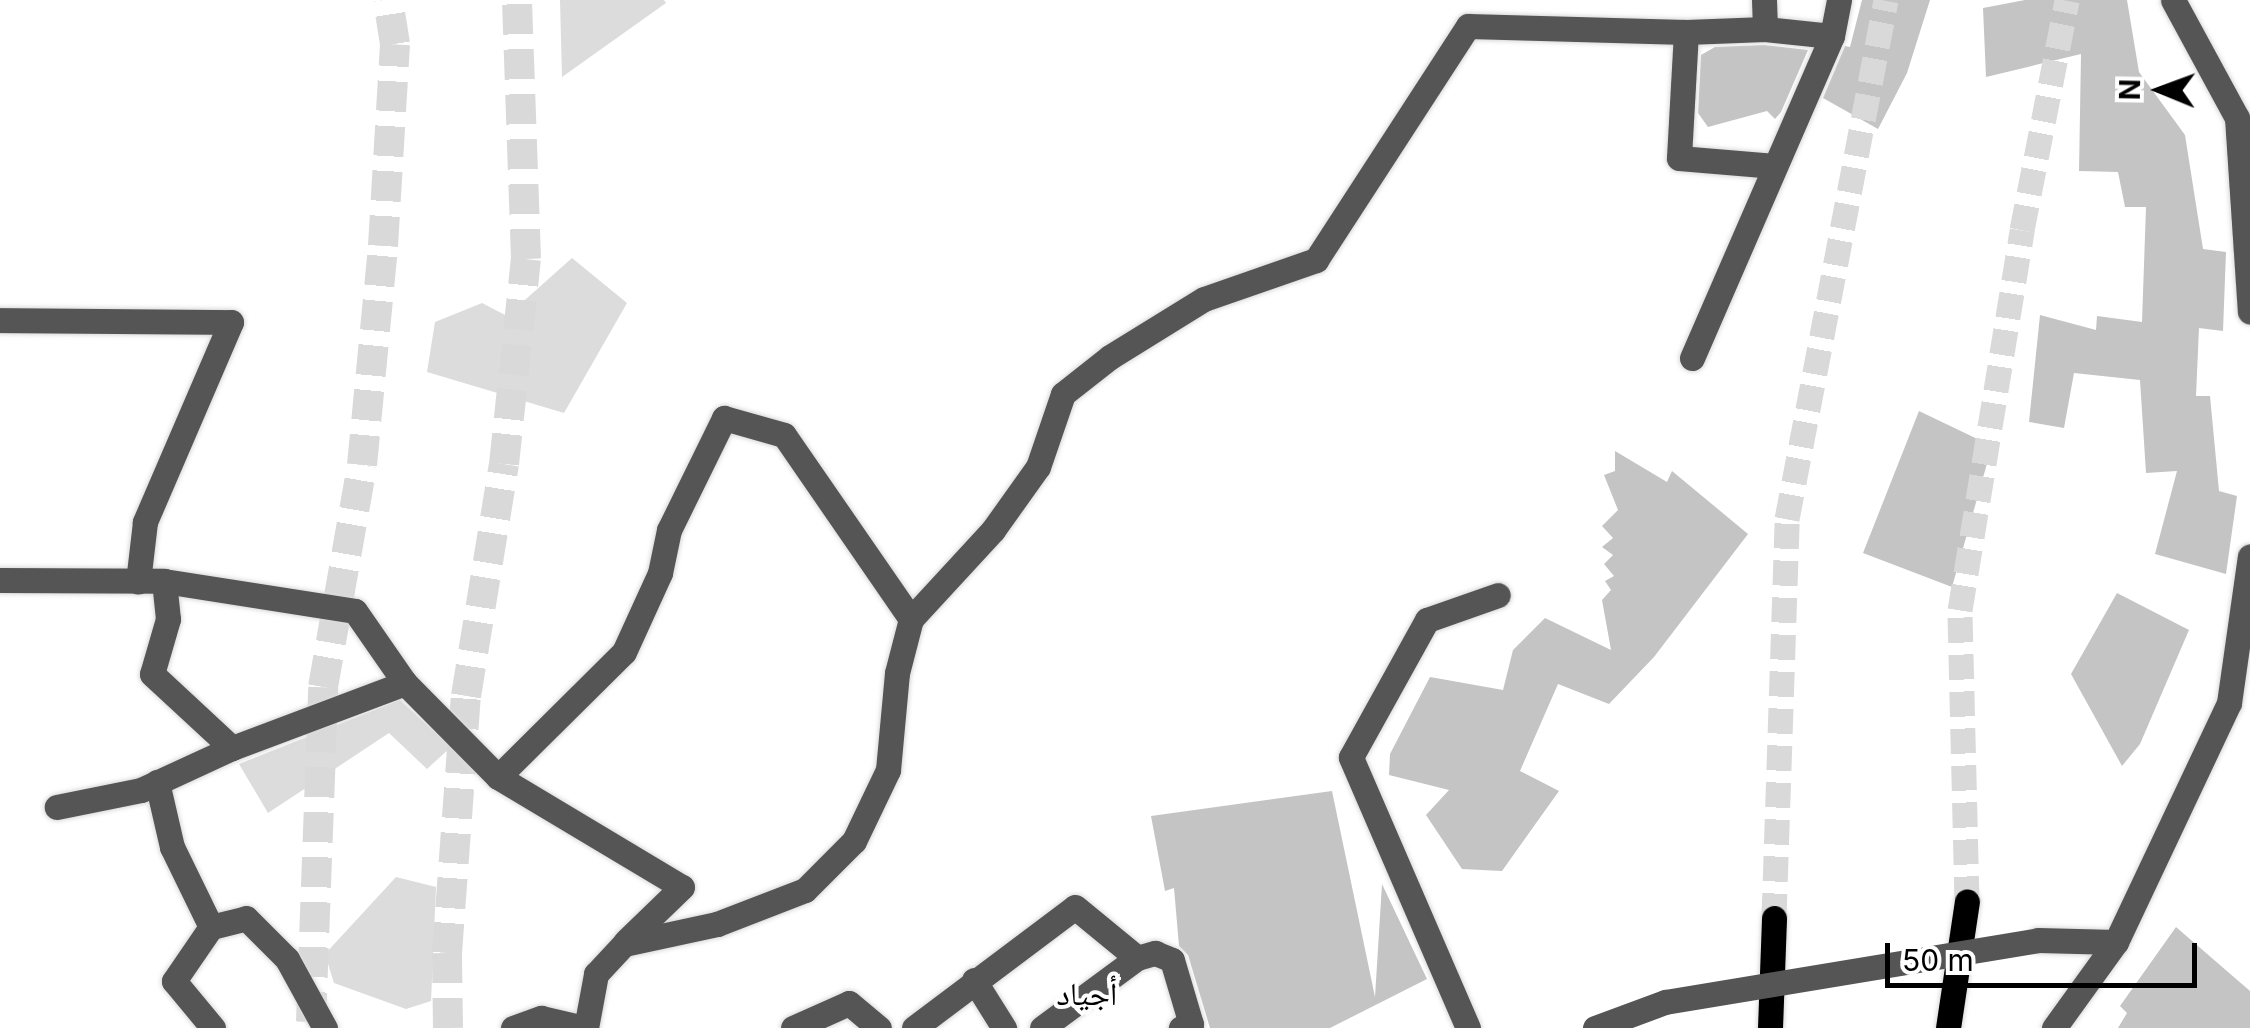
<!DOCTYPE html>
<html>
<head>
<meta charset="utf-8">
<style>
  body { margin:0 }
  #map { position:relative; width:2250px; height:1028px; overflow:hidden; background:#fff; font-family:Inter,"Noto Naskh Arabic",sans-serif }
  div>[style] { position:absolute }
  .green>* { inset:0; background:#dcdcdc }
  .building>* { inset:0; background:#c4c4c4 }
  .major-tunnel>* { height:25px; margin-top:-12.5px; transform-origin:0; background:repeating-linear-gradient(90deg,#d9d9d9 0 25px,transparent 0 37px) }
  .highway-tunnel>* { height:30px; margin-top:-15px; transform-origin:0; background:repeating-linear-gradient(90deg,#d9d9d9 0 30px,transparent 0 45px) }
  .roads { filter:drop-shadow(0 0 2px #dbdbdb) drop-shadow(0 0 2px #dbdbdb) }
  .minor>* { height:25px; margin:-12.5px; padding:0 12.5px; transform-origin:12.5px; border-radius:12.5px; background:#555 }
  .major>* { height:25px; margin:-12.5px; padding:0 12.5px; transform-origin:12.5px; border-radius:12.5px; background:#000 }
  .minor-bridge>* { height:25px; margin:-12.5px; padding:0 12.5px; transform-origin:12.5px; border-radius:12.5px; background:#555 }
  span { translate:-50% -50%; white-space:nowrap; text-align:center; line-height:1.15; -webkit-text-stroke:8px #fff; paint-order:stroke }
  .neighbourhood-label { font-size:32px; color:#000 }
  .north { position:absolute; left:2110px; top:40px; width:100px; height:100px; -webkit-text-stroke:8px #fff; paint-order:stroke; rotate:271deg; font-size:28px; font-weight:700; line-height:40px; text-align:center; color:#000 }
  .north::after { content:''; display:block; margin:auto; width:35px; height:45px; background:#000; clip-path:polygon(50% 0,100% 100%,50% 72%,0 100%) }
  .scale { position:absolute; left:1885px; top:943px; width:312px; height:45px; box-sizing:border-box; border:5px solid #000; border-top:0; padding-left:12px; font-size:30px; line-height:35px; white-space:nowrap; color:#000; -webkit-text-stroke:8px #fff; paint-order:stroke }
</style>
</head>
<body>
<div id="map">
  <div class="green">
    <i style="clip-path:polygon(560px 0,664px 0,666px 3px,562px 77px)"></i>
    <i style="clip-path:polygon(572px 258px,627px 303px,564px 413px,427px 372px,435px 322px,482px 303px,507px 316px)"></i>
    <i style="clip-path:polygon(400px 700px,451px 747px,427px 769px,389px 733px,268px 813px,239px 764px)"></i>
    <i style="clip-path:polygon(396px 877px,436px 887px,431px 1001px,406px 1009px,334px 983px,325px 954px)"></i>
  </div>
  <div class="building">
    <i style="clip-path:polygon(1862px 0,1930px 0,1907px 73px,1878px 129px,1823px 98px,1845px 46px,1850px 47px)"></i>
    <i style="clip-path:polygon(2025px 0,2127px 0,2139px 72px,2185px 135px,2203px 249px,2226px 252px,2223px 331px,2199px 328px,2196px 396px,2210px 396px,2219px 491px,2237px 496px,2226px 574px,2155px 554px,2177px 471px,2146px 473px,2140px 380px,2074px 373px,2064px 428px,2029px 422px,2040px 315px,2096px 330px,2097px 316px,2142px 322px,2146px 207px,2125px 207px,2118px 172px,2079px 171px,2081px 54px,1986px 77px,1983px 8px)"></i>
    <i style="clip-path:polygon(1764px 45px,1808px 50px,1781px 112px,1775px 119px,1767px 111px,1708px 127px,1698px 113px,1701px 55px,1715px 47px)"></i>
    <i style="clip-path:polygon(1919px 411px,1992px 446px,1952px 587px,1863px 553px)"></i>
    <i style="clip-path:polygon(1615px 451px,1667px 482px,1672px 471px,1748px 534px,1654px 657px,1609px 704px,1558px 684px,1520px 771px,1559px 791px,1502px 871px,1462px 869px,1426px 815px,1449px 790px,1389px 775px,1390px 754px,1430px 677px,1503px 690px,1513px 650px,1545px 618px,1611px 650px,1602px 600px,1611px 590px,1605px 581px,1614px 576px,1604px 564px,1613px 555px,1602px 547px,1613px 538px,1602px 526px,1618px 510px,1604px 475px,1615px 471px)"></i>
    <i style="clip-path:polygon(2117px 593px,2189px 630px,2140px 744px,2122px 766px,2071px 674px)"></i>
    <i style="clip-path:polygon(1332px 791px,1375px 997px,1382px 884px,1427px 979px,1330px 1028px,1210px 1028px,1188px 955px,1179px 946px,1174px 888px,1165px 891px,1151px 816px)"></i>
    <i style="clip-path:polygon(2176px 927px,2250px 991px,2250px 1028px,2118px 1028px,2127px 1013px,2120px 1006px)"></i>
  </div>
  <div class="major-tunnel">
    <i style="left:1967px;top:901px;width:291px;rotate:-91.4deg"></i>
    <i style="left:1960px;top:610px;width:385px;rotate:-80.7deg"></i>
    <i style="left:2022px;top:230px;width:234px;rotate:-78.9deg"></i>
    <i style="left:1774px;top:918px;width:399px;rotate:-88.1deg"></i>
    <i style="left:1787px;top:519px;width:528px;rotate:-79.2deg"></i>
  </div>
  <div class="highway-tunnel">
    <i style="left:311px;top:1022px;width:335px;rotate:-87.9deg"></i>
    <i style="left:323px;top:687px;width:225px;rotate:-80deg"></i>
    <i style="left:362px;top:465px;width:220px;rotate:-84.5deg"></i>
    <i style="left:383px;top:246px;width:202px;rotate:-86.6deg"></i>
    <i style="left:395px;top:44px;width:45px;rotate:-99deg"></i>
    <i style="left:448px;top:1028px;width:75px;rotate:-90.8deg"></i>
    <i style="left:447px;top:953px;width:258px;rotate:-85.8deg"></i>
    <i style="left:466px;top:696px;width:235px;rotate:-80.7deg"></i>
    <i style="left:504px;top:464px;width:206px;rotate:-83.9deg"></i>
    <i style="left:526px;top:259px;width:259px;rotate:-92deg"></i>
  </div>
  <div class="roads">
    <div class="minor">
      <i style="left:1764px;top:0;width:29px;rotate:88deg"></i>
      <i style="left:2173px;top:0;width:134px;rotate:61.5deg"></i>
      <i style="left:2237px;top:118px;width:194px;rotate:86.2deg"></i>
      <i style="left:1686px;top:32px;width:126px;rotate:93.2deg"></i>
      <i style="left:1679px;top:158px;width:96px;rotate:4.8deg"></i>
      <i style="left:0;top:320px;width:231px;rotate:0.5deg"></i>
      <i style="left:231px;top:322px;width:218px;rotate:113.3deg"></i>
      <i style="left:145px;top:522px;width:60px;rotate:96.7deg"></i>
      <i style="left:1692px;top:358px;width:351px;rotate:-66.5deg"></i>
      <i style="left:1832px;top:36px;width:37px;rotate:-79deg"></i>
      <i style="left:0;top:580px;width:164px;rotate:0.3deg"></i>
      <i style="left:164px;top:581px;width:193px;rotate:8.9deg"></i>
      <i style="left:355px;top:611px;width:88px;rotate:55.2deg"></i>
      <i style="left:405px;top:683px;width:185px;rotate:159.4deg"></i>
      <i style="left:232px;top:748px;width:100px;rotate:155.2deg"></i>
      <i style="left:141px;top:790px;width:86px;rotate:168.6deg"></i>
      <i style="left:164px;top:581px;width:38px;rotate:84deg"></i>
      <i style="left:168px;top:619px;width:57px;rotate:106.2deg"></i>
      <i style="left:152px;top:674px;width:109px;rotate:42.8deg"></i>
      <i style="left:405px;top:683px;width:132px;rotate:45.3deg"></i>
      <i style="left:498px;top:777px;width:214px;rotate:30.9deg"></i>
      <i style="left:682px;top:887px;width:78px;rotate:136deg"></i>
      <i style="left:498px;top:777px;width:177px;rotate:-44.8deg"></i>
      <i style="left:624px;top:652px;width:87px;rotate:-65.5deg"></i>
      <i style="left:660px;top:573px;width:44px;rotate:-78.2deg"></i>
      <i style="left:669px;top:530px;width:125px;rotate:-63.8deg"></i>
      <i style="left:724px;top:418px;width:62px;rotate:15.8deg"></i>
      <i style="left:784px;top:435px;width:224px;rotate:55.4deg"></i>
      <i style="left:157px;top:782px;width:67px;rotate:77deg"></i>
      <i style="left:172px;top:847px;width:89px;rotate:64deg"></i>
      <i style="left:2038px;top:940px;width:78px;rotate:1.5deg"></i>
      <i style="left:974px;top:980px;width:57px;rotate:58deg"></i>
      <i style="left:213px;top:1028px;width:61px;rotate:-129.7deg"></i>
      <i style="left:174px;top:981px;width:65px;rotate:-55.6deg"></i>
      <i style="left:211px;top:927px;width:36px;rotate:-14deg"></i>
      <i style="left:246px;top:918px;width:58px;rotate:45deg"></i>
      <i style="left:287px;top:959px;width:79px;rotate:61.2deg"></i>
      <i style="left:513px;top:1028px;width:30px;rotate:-20deg"></i>
      <i style="left:541px;top:1018px;width:44px;rotate:13.1deg"></i>
      <i style="left:586px;top:1028px;width:55px;rotate:-79.5deg"></i>
      <i style="left:596px;top:974px;width:41px;rotate:-47deg"></i>
      <i style="left:624px;top:944px;width:95px;rotate:-12.1deg"></i>
      <i style="left:717px;top:924px;width:94px;rotate:-21.1deg"></i>
      <i style="left:805px;top:890px;width:69px;rotate:-45deg"></i>
      <i style="left:854px;top:841px;width:79px;rotate:-64.4deg"></i>
      <i style="left:888px;top:770px;width:97px;rotate:-84.7deg"></i>
      <i style="left:897px;top:673px;width:56px;rotate:-75.5deg"></i>
      <i style="left:911px;top:619px;width:121px;rotate:-47.3deg"></i>
      <i style="left:993px;top:530px;width:77px;rotate:-54.5deg"></i>
      <i style="left:1038px;top:467px;width:77px;rotate:-71.1deg"></i>
      <i style="left:1063px;top:394px;width:60px;rotate:-38.2deg"></i>
      <i style="left:1110px;top:357px;width:110px;rotate:-31.7deg"></i>
      <i style="left:1204px;top:299px;width:119px;rotate:-19.2deg"></i>
      <i style="left:1316px;top:260px;width:279px;rotate:-57deg"></i>
      <i style="left:1468px;top:26px;width:218px;rotate:1.6deg"></i>
      <i style="left:1686px;top:32px;width:79px;rotate:-2.2deg"></i>
      <i style="left:1765px;top:29px;width:67px;rotate:6deg"></i>
      <i style="left:793px;top:1028px;width:61px;rotate:-24.1deg"></i>
      <i style="left:849px;top:1003px;width:39px;rotate:40deg"></i>
      <i style="left:914px;top:1028px;width:201px;rotate:-36.9deg"></i>
      <i style="left:1075px;top:907px;width:80px;rotate:39.4deg"></i>
      <i style="left:1042px;top:1028px;width:118px;rotate:-36.4deg"></i>
      <i style="left:1137px;top:958px;width:19px;rotate:-16deg"></i>
      <i style="left:1155px;top:953px;width:18px;rotate:22deg"></i>
      <i style="left:1172px;top:960px;width:67px;rotate:73.5deg"></i>
      <i style="left:1191px;top:1024px;width:11px;rotate:158deg"></i>
      <i style="left:1468px;top:1028px;width:295px;rotate:-113.4deg"></i>
      <i style="left:1351px;top:757px;width:157px;rotate:-61deg"></i>
      <i style="left:1427px;top:620px;width:75px;rotate:-19.4deg"></i>
      <i style="left:2054px;top:1028px;width:106px;rotate:-54.2deg"></i>
      <i style="left:2116px;top:942px;width:264px;rotate:-64.7deg"></i>
      <i style="left:2229px;top:703px;width:148px;rotate:-81.9deg"></i>
    </div>
    <div class="major">
      <i style="left:1770px;top:1028px;width:110px;rotate:-87.9deg"></i>
      <i style="left:1948px;top:1028px;width:128px;rotate:-81.5deg"></i>
    </div>
  </div>
  <div class="minor-bridge">
    <i style="left:1595px;top:1028px;width:75px;rotate:-20.4deg"></i>
    <i style="left:1665px;top:1002px;width:378px;rotate:-9.4deg"></i>
  </div>
  <div class="neighbourhood-label">
    <span style="left:1087px;top:994px">أجياد</span>
  </div>
  <div class="north">N</div>
  <div class="scale">50 m</div>
</div>
</body>
</html>
